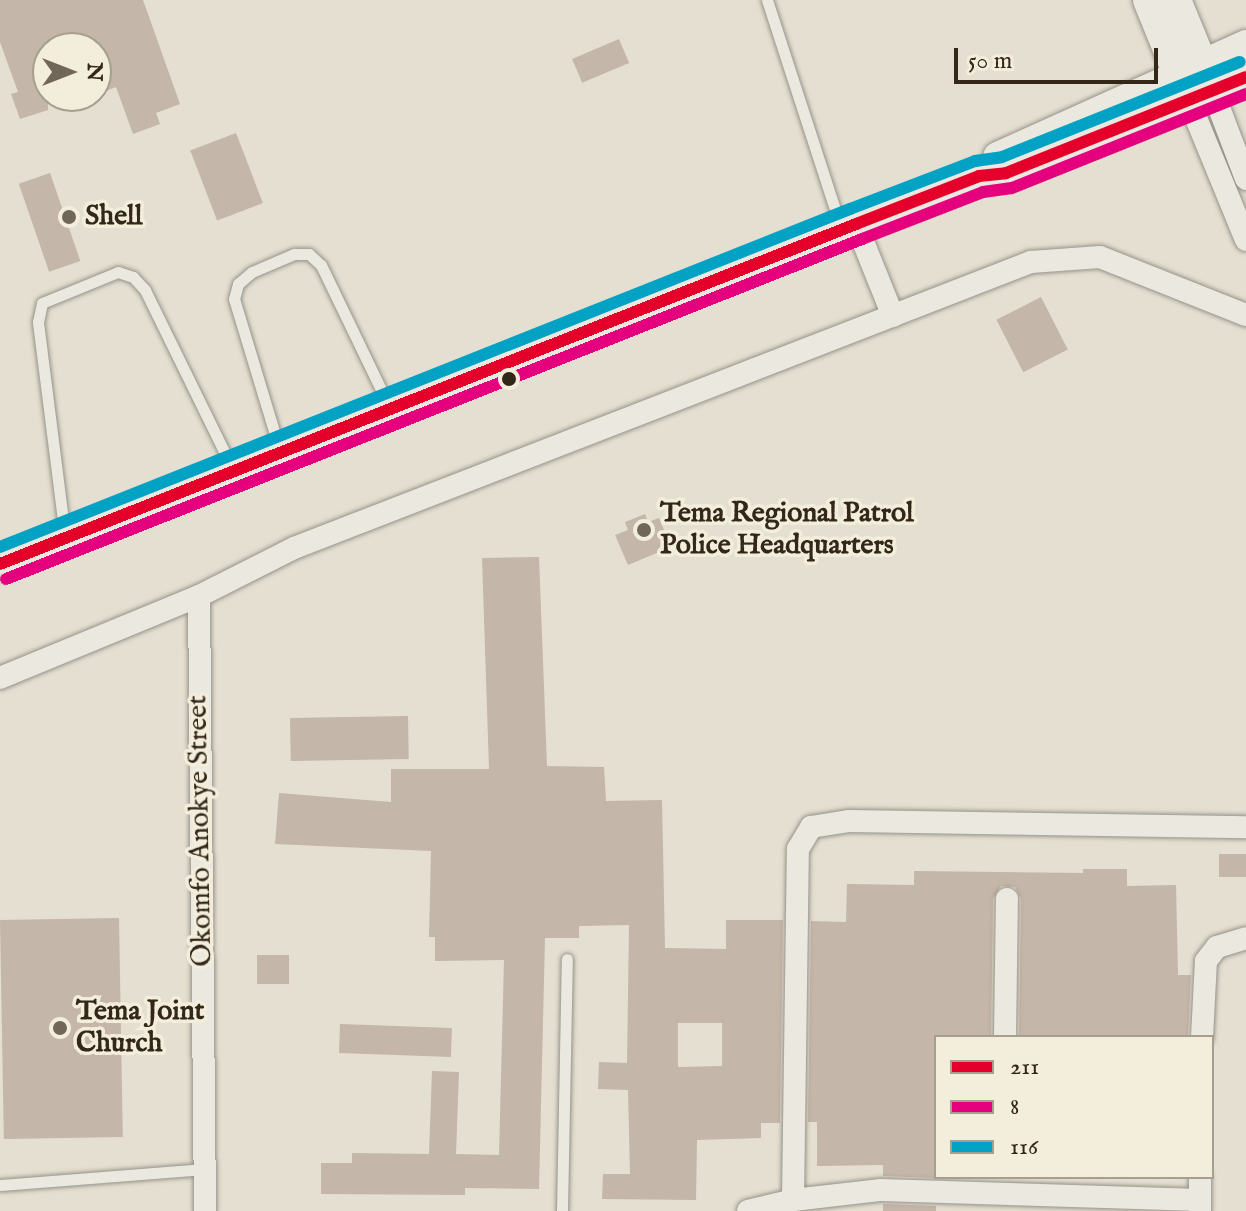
<!DOCTYPE html>
<html>
<head>
<meta charset="utf-8">
<style>
  body { margin:0 }
  #map { position:relative; width:1246px; height:1211px; overflow:hidden; background:#e4dfd1; font-family:"IM FELL English",serif }
  div>[style] { position:absolute }
  .building>* { inset:0; background:#c4b6a8; transform-origin:0 0 }
  .roads { filter:drop-shadow(0 0 2px #969389) drop-shadow(0 0 2px #969389) }
  .lane>* { height:11px; margin:-5.5px; padding:0 5.5px; transform-origin:5.5px; border-radius:5.5px; background:#ebe8e0 }
  .street>* { height:22px; margin:-11px; padding:0 11px; transform-origin:11px; border-radius:11px; background:#ebe8e0 }
  .secondary>* { height:30px; margin:-15px; padding:0 15px; transform-origin:15px; border-radius:15px; background:#ebe8e0 }
  .bus-1>* { height:12px; margin:-6px; padding:0 6px; transform-origin:6px; border-radius:6px; background:#e4002b }
  .bus-2>* { height:12px; margin:-6px; padding:0 6px; transform-origin:6px; border-radius:6px; background:#e5007d }
  .bus-3>* { height:12px; margin:-6px; padding:0 6px; transform-origin:6px; border-radius:6px; background:#02a2c5 }
  .dots>* { width:22px; height:22px; translate:-50% -50%; box-sizing:border-box; border:4px solid #f3eddc; border-radius:50% }
  span { translate:-50% -50%; white-space:nowrap; text-align:center; line-height:1.15; -webkit-text-stroke:7px #f3eddc; paint-order:stroke }
  .poi-label { font-size:28px; color:#322719; font-weight:700 }
  .left { translate:0 -50%; text-align:left }
  .street-label { font-size:28px; color:#322719 }
  .legend { position:absolute; left:934px; top:1035px; width:280px; height:144px; box-sizing:border-box; background:#f3eddc; border:2px solid #a69e8e; margin:0; padding:10px 14px; list-style:none; font-size:24px; color:#322719 }
  .legend li { display:flex; align-items:center; gap:16px; height:40px }
  .legend b { width:40px; border:2px solid #a69e8e }
  .north { position:absolute; left:32px; top:32px; width:80px; height:80px; box-sizing:border-box; background:#f3eddc; border:2px solid #a69e8e; border-radius:50%; rotate:90deg; font-size:22px; font-weight:700; line-height:32px; text-align:center; color:#322719 }
  .north::after { content:''; display:block; margin:auto; width:28px; height:36px; background:#706759; clip-path:polygon(50% 0,100% 100%,50% 72%,0 100%) }
  .scale { position:absolute; left:954px; top:48px; width:204px; height:36px; box-sizing:border-box; border:4px solid #322719; border-top:0; padding-left:10px; font-size:24px; line-height:28px; white-space:nowrap; color:#322719; -webkit-text-stroke:6px #f3eddc; paint-order:stroke }
</style>
</head>
<body>
<div id="map">
  <div class="building">
    <i style="clip-path:polygon(0 0,143px 0,180px 104px,156px 113px,160px 124px,133px 134px,116px 87px,96px 95px,96px 48px,48px 48px,48px 110px,20px 119px,11px 94px,18px 92px,0 42px)"></i>
    <i style="left:619px;top:39px;width:26px;height:51px;rotate:67deg"></i>
    <i style="left:236px;top:133px;width:75px;height:49px;rotate:69deg"></i>
    <i style="left:50px;top:173px;width:93px;height:33px;rotate:71deg"></i>
    <i style="left:1041px;top:297px;width:59px;height:50px;rotate:63deg"></i>
    <i style="clip-path:polygon(645px 514px,648px 522px,659px 518px,671px 547px,628px 565px,615px 535px,628px 530px,625px 522px)"></i>
    <i style="clip-path:polygon(evenodd,539px 557px,547px 766px,604px 767px,606px 801px,662px 800px,665px 948px,726px 949px,726px 920px,783px 920px,780px 1123px,761px 1123px,761px 1138px,697px 1140px,696px 1200px,602px 1199px,603px 1174px,630px 1174px,628px 1090px,598px 1089px,599px 1062px,627px 1063px,629px 925px,579px 926px,579px 938px,545px 938px,539px 1189px,465px 1188px,465px 1195px,321px 1194px,321px 1163px,352px 1163px,352px 1153px,429px 1154px,432px 1071px,459px 1072px,456px 1154px,499px 1155px,504px 960px,435px 961px,435px 937px,429px 937px,431px 851px,275px 844px,279px 793px,391px 802px,391px 769px,489px 769px,482px 558px,539px 557px,678px 1023px,722px 1023px,722px 1066px,678px 1067px,678px 1023px)"></i>
    <i style="left:408px;top:716px;width:43px;height:118px;rotate:89deg"></i>
    <i style="left:1219px;top:854px;width:27px;height:23px"></i>
    <i style="clip-path:polygon(1083px 869px,1127px 869px,1127px 886px,1176px 885px,1178px 975px,1191px 975px,1188px 1037px,1019px 1037px,1021px 899px,1015px 887px,1001px 886px,993px 899px,991px 1037px,936px 1037px,936px 1178px,883px 1176px,883px 1165px,817px 1166px,817px 1122px,808px 1122px,811px 921px,846px 922px,847px 884px,914px 885px,914px 871px,1083px 873px)"></i>
    <i style="left:119px;top:918px;width:219px;height:119px;rotate:89deg"></i>
    <i style="left:257px;top:955px;width:32px;height:29px"></i>
    <i style="left:340px;top:1024px;width:112px;height:29px;rotate:2deg"></i>
    <i style="clip-path:polygon(883px 1204px,936px 1206px,936px 1211px,883px 1211px)"></i>
  </div>
  <div class="roads">
    <div class="lane">
      <i style="left:767px;top:0;width:240px;rotate:72deg"></i>
      <i style="left:280px;top:451px;width:159px;rotate:-106.8deg"></i>
      <i style="left:234px;top:299px;width:16px;rotate:-75deg"></i>
      <i style="left:238px;top:284px;width:18px;rotate:-41deg"></i>
      <i style="left:252px;top:272px;width:46px;rotate:-23.2deg"></i>
      <i style="left:294px;top:254px;width:15px"></i>
      <i style="left:309px;top:254px;width:16px;rotate:43deg"></i>
      <i style="left:321px;top:265px;width:157px;rotate:64.3deg"></i>
      <i style="left:65px;top:536px;width:216px;rotate:-97.2deg"></i>
      <i style="left:38px;top:322px;width:19px;rotate:-78deg"></i>
      <i style="left:42px;top:303px;width:82px;rotate:-22.2deg"></i>
      <i style="left:118px;top:272px;width:16px;rotate:18deg"></i>
      <i style="left:133px;top:277px;width:18px;rotate:47deg"></i>
      <i style="left:145px;top:290px;width:200px;rotate:63.9deg"></i>
      <i style="left:0;top:1185px;width:206px;rotate:-4.5deg"></i>
      <i style="left:562px;top:1211px;width:252px;rotate:-88.9deg"></i>
    </div>
    <div class="street">
      <i style="left:1213px;top:92px;width:93px;rotate:69.2deg"></i>
      <i style="left:1189px;top:101px;width:150px;rotate:67.7deg"></i>
      <i style="left:856px;top:224px;width:99px;rotate:68.1deg"></i>
      <i style="left:199px;top:596px;width:615px;rotate:89.44deg"></i>
      <i style="left:0;top:678px;width:215px;rotate:-22.4deg"></i>
      <i style="left:199px;top:596px;width:106px;rotate:-26.8deg"></i>
      <i style="left:294px;top:548px;width:791px;rotate:-21.21deg"></i>
      <i style="left:1031px;top:262px;width:69px;rotate:-4.1deg"></i>
      <i style="left:1100px;top:257px;width:157px;rotate:21.7deg"></i>
      <i style="left:1005px;top:1037px;width:138px;rotate:-89.2deg"></i>
      <i style="left:1202px;top:1037px;width:76px;rotate:-87deg"></i>
      <i style="left:1206px;top:961px;width:18px;rotate:-52deg"></i>
      <i style="left:1217px;top:947px;width:30px;rotate:-17deg"></i>
      <i style="left:793px;top:1200px;width:89px;rotate:-6.5deg"></i>
      <i style="left:881px;top:1190px;width:319px;rotate:1.8deg"></i>
      <i style="left:1200px;top:1200px;width:11px;rotate:90deg"></i>
      <i style="left:1200px;top:1200px;width:23px;rotate:-90deg"></i>
      <i style="left:748px;top:1211px;width:46px;rotate:-13.7deg"></i>
      <i style="left:793px;top:1200px;width:351px;rotate:-89.2deg"></i>
      <i style="left:798px;top:849px;width:26px;rotate:-59deg"></i>
      <i style="left:811px;top:827px;width:39px;rotate:-9deg"></i>
      <i style="left:850px;top:821px;width:396px;rotate:0.9deg"></i>
    </div>
    <div class="secondary">
      <i style="left:1148px;top:0;width:98px;rotate:67.9deg"></i>
      <i style="left:1176px;top:0;width:84px;rotate:67.7deg"></i>
      <i style="left:998px;top:157px;width:272px;rotate:-24.3deg"></i>
      <i style="left:0;top:564px;width:921px;rotate:-21.66deg"></i>
      <i style="left:856px;top:224px;width:132px;rotate:-21.3deg"></i>
      <i style="left:979px;top:176px;width:27px;rotate:-6deg"></i>
      <i style="left:1006px;top:173px;width:258px;rotate:-21.8deg"></i>
    </div>
  </div>
  <div class="bus-1">
    <i style="left:0;top:564px;width:921px;rotate:-21.66deg"></i>
    <i style="left:856px;top:224px;width:132px;rotate:-21.3deg"></i>
    <i style="left:979px;top:176px;width:27px;rotate:-6deg"></i>
    <i style="left:1006px;top:173px;width:258px;rotate:-21.8deg"></i>
  </div>
  <div class="bus-2">
    <i style="left:6px;top:579px;width:921px;rotate:-21.66deg"></i>
    <i style="left:862px;top:239px;width:130px;rotate:-21.2deg"></i>
    <i style="left:983px;top:192px;width:29px;rotate:-8deg"></i>
    <i style="left:1012px;top:188px;width:252px;rotate:-21.9deg"></i>
  </div>
  <div class="bus-3">
    <i style="left:0;top:547px;width:915px;rotate:-21.69deg"></i>
    <i style="left:850px;top:209px;width:134px;rotate:-21deg"></i>
    <i style="left:975px;top:161px;width:27px;rotate:-8deg"></i>
    <i style="left:1002px;top:157px;width:256px;rotate:-21.8deg"></i>
  </div>
  <div class="dots">
    <i style="left:69px;top:217px;background:#706759"></i>
    <i style="left:509px;top:379px;background:#322719"></i>
    <i style="left:644px;top:530px;background:#706759"></i>
    <i style="left:60px;top:1028px;background:#706759"></i>
  </div>
  <div class="poi-label">
    <span class="left" style="left:85px;top:217px">Shell</span>
    <span class="left" style="left:660px;top:530px">Tema Regional Patrol<br>Police Headquarters</span>
    <span class="left" style="left:76px;top:1028px">Tema Joint<br>Church</span>
  </div>
  <div class="street-label">
    <span style="left:201px;top:831px;rotate:-91deg">Okomfo Anokye Street</span>
  </div>
  <ul class="legend">
  <li><b style="height:10px;background:#e4002b"></b>211</li>
  <li><b style="height:10px;background:#e5007d"></b>8</li>
  <li><b style="height:10px;background:#02a2c5"></b>116</li>
  </ul>
  <div class="north">N</div>
  <div class="scale">50 m</div>
</div>
</body>
</html>
